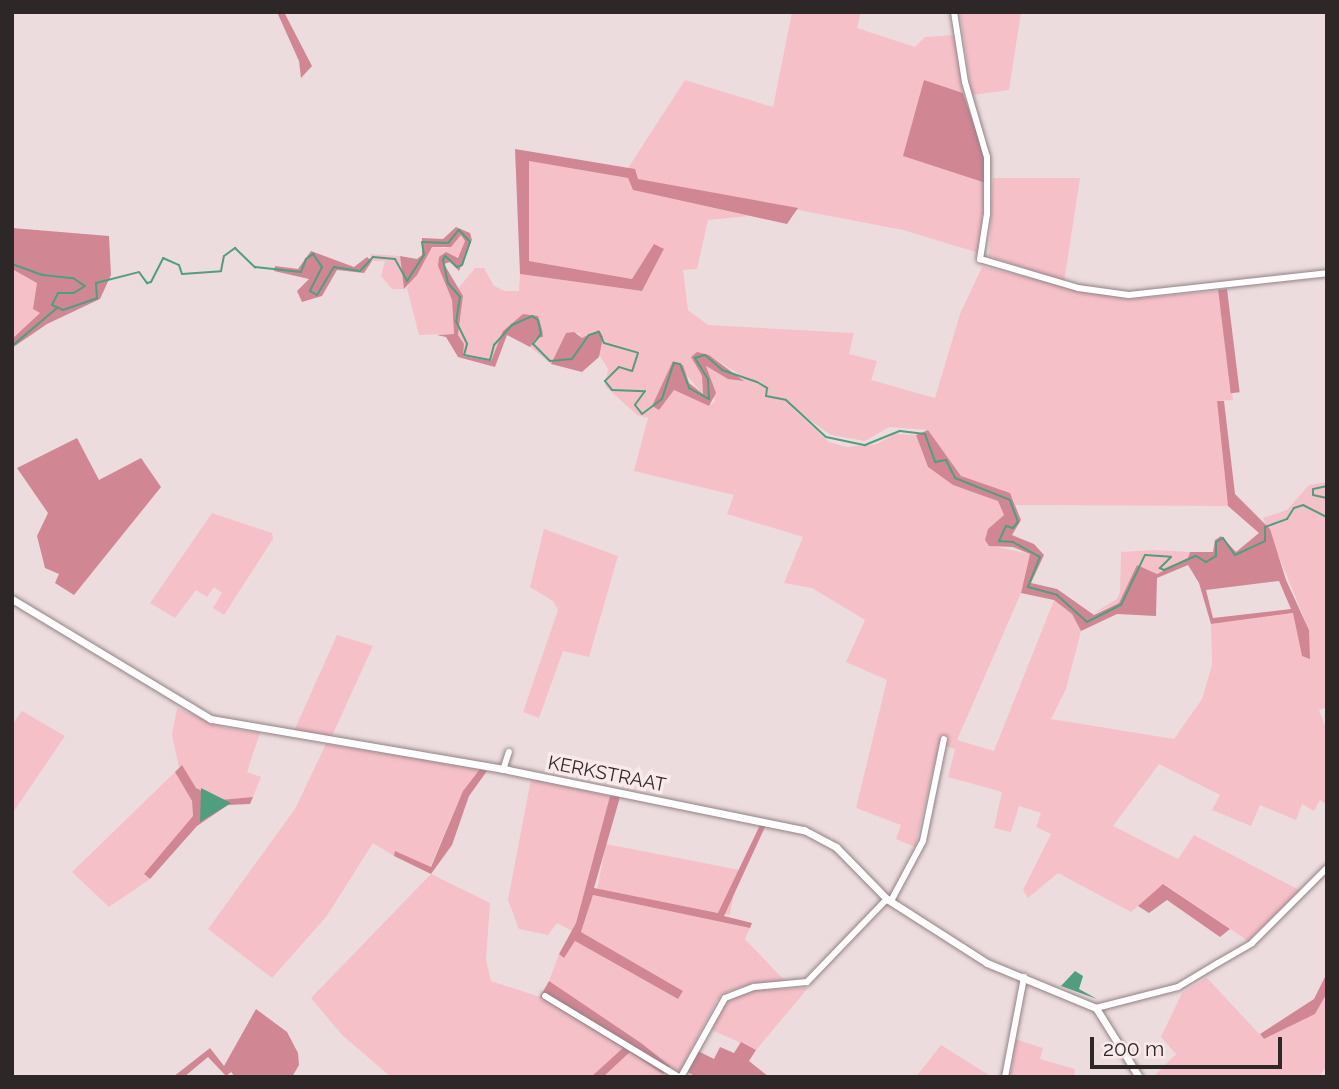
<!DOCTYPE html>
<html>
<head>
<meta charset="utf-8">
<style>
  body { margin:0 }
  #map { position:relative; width:1339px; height:1089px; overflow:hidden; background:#eddcde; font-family:Raleway,sans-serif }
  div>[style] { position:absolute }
  .green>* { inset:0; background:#f6c0c8; transform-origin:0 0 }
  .forest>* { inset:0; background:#d18694; transform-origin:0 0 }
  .water>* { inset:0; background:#4e9f80 }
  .stream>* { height:2px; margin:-1px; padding:0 1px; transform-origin:1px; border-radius:1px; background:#4e9f80 }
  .roads { filter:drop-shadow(0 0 2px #928385) drop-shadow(0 0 2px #928385) }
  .minor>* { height:6px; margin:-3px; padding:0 3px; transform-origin:3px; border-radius:3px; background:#fff }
  .tertiary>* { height:7px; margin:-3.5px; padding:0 3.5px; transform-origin:3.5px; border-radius:3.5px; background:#fff }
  span { translate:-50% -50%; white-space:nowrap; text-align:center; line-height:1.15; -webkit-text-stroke:7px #fae9eb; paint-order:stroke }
  .street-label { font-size:19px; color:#2d2728 }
  .frame { position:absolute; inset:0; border:14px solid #2d2728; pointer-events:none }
  .scale { position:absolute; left:1090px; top:1037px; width:192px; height:32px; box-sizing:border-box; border:4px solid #2d2728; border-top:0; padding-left:9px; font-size:21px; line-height:24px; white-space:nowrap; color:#2d2728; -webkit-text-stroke:5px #fae9eb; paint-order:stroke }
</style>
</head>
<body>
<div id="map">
  <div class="green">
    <i style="clip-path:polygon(792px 12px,861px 12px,857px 28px,915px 47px,925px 37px,955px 35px,963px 93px,924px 80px,986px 183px,979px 253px,903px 230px,637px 179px,628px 168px,685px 80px,773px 107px)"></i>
    <i style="clip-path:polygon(960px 12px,1021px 12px,1009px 90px,972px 95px)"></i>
    <i style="clip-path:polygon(evenodd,529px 161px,628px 178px,633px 190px,749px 216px,708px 220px,697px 269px,683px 270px,688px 310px,708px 325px,854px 333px,849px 354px,877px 361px,871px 380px,935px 398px,960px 314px,982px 267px,1127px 299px,1218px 291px,1233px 400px,1217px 401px,1228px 506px,1015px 505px,1013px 498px,961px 476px,928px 430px,889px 427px,865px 441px,831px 435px,792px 408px,829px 442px,847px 447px,877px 444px,895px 434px,916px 435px,928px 467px,953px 485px,998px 500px,1004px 515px,988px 529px,988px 545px,1030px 554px,1021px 593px,957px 740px,994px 751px,1054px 600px,1072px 614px,1081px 631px,1066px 689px,1051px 719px,1174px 739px,1202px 699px,1212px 665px,1211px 624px,1294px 613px,1302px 656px,1309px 630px,1263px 518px,1287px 510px,1309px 485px,1327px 482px,1327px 707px,1319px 710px,1327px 731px,1327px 805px,1320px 800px,1314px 811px,1302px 804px,1296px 820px,1260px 805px,1251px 826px,1212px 810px,1220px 795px,1159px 764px,1113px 826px,1178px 859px,1194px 835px,1301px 891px,1248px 941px,1164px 884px,1131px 912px,1058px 873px,1028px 898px,1023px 890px,1051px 834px,1036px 827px,1041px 813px,1019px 806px,1011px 832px,994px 828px,1002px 792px,948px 777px,955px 749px,939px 744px,915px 847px,896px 839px,901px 825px,856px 808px,887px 680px,846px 662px,865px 620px,812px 588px,784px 583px,803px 537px,727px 514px,734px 495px,634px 471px,648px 418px,637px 415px,605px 386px,608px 369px,597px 351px,603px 337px,582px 338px,579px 333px,566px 333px,551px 364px,530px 347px,536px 338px,543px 337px,503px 332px,491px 361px,462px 354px,464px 346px,458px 336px,463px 297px,457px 290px,475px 268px,484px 268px,494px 286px,505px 291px,519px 291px,520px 274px,642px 291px,664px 250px,654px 245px,632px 279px,529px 261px,529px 161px,709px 355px,745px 378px,728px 379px,706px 366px,715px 401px,709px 406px,674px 390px,653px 405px,674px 361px,703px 394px,702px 376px,694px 363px,709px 355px)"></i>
    <i style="clip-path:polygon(993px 178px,1080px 178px,1064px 282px,989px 256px)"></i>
    <i style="clip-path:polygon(461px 234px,465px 241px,461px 254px,438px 266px,452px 300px,454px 334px,419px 335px,407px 288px,432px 247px,446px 248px)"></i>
    <i style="clip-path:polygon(370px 254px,400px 256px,404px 289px,392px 289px,381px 276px,385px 261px,372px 261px)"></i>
    <i style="clip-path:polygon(12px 269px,37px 282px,40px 313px,12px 339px)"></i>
    <i style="clip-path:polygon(212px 513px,272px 533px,273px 539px,224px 615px,213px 608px,222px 593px,214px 587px,207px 597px,196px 590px,175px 618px,150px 603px)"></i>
    <i style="clip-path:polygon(544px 529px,618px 556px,589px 657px,563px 651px,539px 718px,523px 712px,558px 610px,553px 601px,530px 587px)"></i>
    <i style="clip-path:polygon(1154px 550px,1190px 552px,1188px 558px,1157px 574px,1146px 569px,1119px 603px,1092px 614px,1117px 599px,1120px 592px,1121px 552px)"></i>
    <i style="clip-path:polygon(337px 635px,373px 646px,331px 738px,294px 731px)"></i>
    <i style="clip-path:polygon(177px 708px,225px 728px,260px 733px,247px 772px,261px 777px,253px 797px,220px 800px,196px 788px,182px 766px,179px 768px,172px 735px)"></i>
    <i style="clip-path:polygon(22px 711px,65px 736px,12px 814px,12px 725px)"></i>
    <i style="clip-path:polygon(326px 744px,480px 769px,463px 791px,430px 867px,396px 852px,394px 856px,373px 843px,326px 917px,272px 978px,208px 929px,295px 809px)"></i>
    <i style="clip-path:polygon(175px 772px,192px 801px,193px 816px,144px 875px,150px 879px,109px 907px,72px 872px)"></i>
    <i style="clip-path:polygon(531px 779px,610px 796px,576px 923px,572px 931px,557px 923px,548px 935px,519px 929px,508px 900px)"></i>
    <i style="left:606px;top:844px;width:135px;height:46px;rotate:11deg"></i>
    <i style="clip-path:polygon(431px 874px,490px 903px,486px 960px,491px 981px,540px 997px,624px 1049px,591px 1077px,391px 1077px,342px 1035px,311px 998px)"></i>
    <i style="clip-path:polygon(593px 895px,750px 928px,745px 939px,786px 982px,755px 983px,729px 991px,717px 1000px,681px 1069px,675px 1071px,549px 981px,559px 954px,564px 957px,575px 941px,678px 999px,683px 991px,581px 932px)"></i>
    <i style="clip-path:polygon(1207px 978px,1264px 1039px,1315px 1014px,1327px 993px,1327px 1065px,1319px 1077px,1153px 1077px,1176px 1054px,1161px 1037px,1182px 993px)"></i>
    <i style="clip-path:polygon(808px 988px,756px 1050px,710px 1029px,719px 1011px,735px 996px,753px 990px)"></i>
    <i style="clip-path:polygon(1015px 1039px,1043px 1048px,1040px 1059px,1075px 1069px,1074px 1077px,1010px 1077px)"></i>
    <i style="clip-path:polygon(941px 1045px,992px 1077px,916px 1077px)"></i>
    <i style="clip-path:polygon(630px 1052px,662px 1073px,673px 1077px,603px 1077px)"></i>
  </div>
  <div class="forest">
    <i style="clip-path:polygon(277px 12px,284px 12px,312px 66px,301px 78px,299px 61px)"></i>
    <i style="clip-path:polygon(924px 80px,963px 93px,985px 157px,986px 183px,903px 156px)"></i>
    <i style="clip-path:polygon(515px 149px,635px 169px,638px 179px,798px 208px,787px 224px,633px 190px,628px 178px,529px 161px,529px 261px,632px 279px,654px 244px,664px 249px,642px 291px,520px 274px)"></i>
    <i style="clip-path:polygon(456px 227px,470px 233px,472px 240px,459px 271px,450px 262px,444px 264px,463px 296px,458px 335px,464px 344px,463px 356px,491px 361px,503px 331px,523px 314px,538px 316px,542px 329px,543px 337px,536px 338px,530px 347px,507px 335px,495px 367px,458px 357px,446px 337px,437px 335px,454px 334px,452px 300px,438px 266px,439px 257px,446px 252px,458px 258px,465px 241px,461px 235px,451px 247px,432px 247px,417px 275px,404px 289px,400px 256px,417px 259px,422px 255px,422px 238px,443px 239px)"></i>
    <i style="clip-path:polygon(12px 228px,109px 236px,111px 275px,100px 299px,47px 324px,12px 348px,12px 339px,40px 313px,33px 309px,37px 283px,12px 269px)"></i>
    <i style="clip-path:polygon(311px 251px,354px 267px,367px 257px,372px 261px,364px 273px,337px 270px,322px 296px,302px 302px,297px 291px,309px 279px,274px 271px,275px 266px,298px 269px)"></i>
    <i style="left:1227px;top:289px;width:104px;height:9px;rotate:83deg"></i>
    <i style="clip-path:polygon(599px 330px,603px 337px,599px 357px,582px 372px,551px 364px,566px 333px,574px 332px,582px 338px)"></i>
    <i style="clip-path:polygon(697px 352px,709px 355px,744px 381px,728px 379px,706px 366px,716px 393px,709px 406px,674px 390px,659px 410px,652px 406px,673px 361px,683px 365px,689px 383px,703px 394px,702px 376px,691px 357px)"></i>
    <i style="clip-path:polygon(evenodd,1217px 401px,1224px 401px,1235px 494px,1270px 529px,1286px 580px,1309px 630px,1310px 659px,1302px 656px,1293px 613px,1211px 624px,1199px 583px,1188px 565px,1157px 578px,1156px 616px,1117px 614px,1081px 631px,1072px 614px,1054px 600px,1021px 593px,1030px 554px,1013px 547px,989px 546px,985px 540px,988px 529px,1004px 515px,998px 501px,953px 485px,928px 467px,916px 435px,928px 430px,961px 476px,1010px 493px,1021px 520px,1012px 535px,1034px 544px,1044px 555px,1031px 583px,1057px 589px,1094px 615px,1119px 603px,1137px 565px,1157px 574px,1188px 558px,1190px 552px,1213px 552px,1215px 540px,1221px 536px,1236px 552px,1259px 533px,1228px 506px,1217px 401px,1279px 581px,1291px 609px,1213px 618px,1206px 590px,1279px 581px)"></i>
    <i style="clip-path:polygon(77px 438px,99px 480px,141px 458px,161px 487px,74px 595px,55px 583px,59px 574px,45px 568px,37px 536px,48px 513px,17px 468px)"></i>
    <i style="clip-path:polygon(182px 765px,196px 788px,220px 800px,253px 797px,250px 804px,228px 805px,197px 826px,150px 879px,144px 874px,193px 816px,192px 801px,175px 772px)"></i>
    <i style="clip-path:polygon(480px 769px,487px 771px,469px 796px,452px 845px,431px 874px,394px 856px,395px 851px,431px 867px,463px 791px)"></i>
    <i style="clip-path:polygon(610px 796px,620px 797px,594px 888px,718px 913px,760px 825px,766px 825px,724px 916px,752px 923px,750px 928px,593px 895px,581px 932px,683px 991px,678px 999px,575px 941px,564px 958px,559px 954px,576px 923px)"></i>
    <i style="clip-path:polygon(1163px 884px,1230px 929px,1220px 937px,1167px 900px,1149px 913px,1138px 906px)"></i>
    <i style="clip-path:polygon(1327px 973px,1327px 993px,1315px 1014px,1264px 1039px,1260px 1034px,1314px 999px)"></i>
    <i style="clip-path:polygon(549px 981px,641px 1043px,670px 1066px,663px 1074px,630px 1052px,603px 1077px,591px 1077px,623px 1048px,540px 997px)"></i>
    <i style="clip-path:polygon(256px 1009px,287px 1032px,298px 1053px,299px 1065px,292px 1077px,235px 1077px,231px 1072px,226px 1076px,208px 1057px,184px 1077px,173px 1077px,210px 1048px,224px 1066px)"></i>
    <i style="clip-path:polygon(741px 1042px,756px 1050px,749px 1061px,769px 1077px,696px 1077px,688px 1072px,698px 1051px,714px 1059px,720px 1047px,734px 1053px)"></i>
  </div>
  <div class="water">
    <i style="clip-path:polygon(201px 788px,231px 803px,200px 822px)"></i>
    <i style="clip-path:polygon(1075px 971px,1083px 976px,1079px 989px,1097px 999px,1061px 986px)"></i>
  </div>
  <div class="stream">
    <i style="left:12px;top:264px;width:33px;rotate:20deg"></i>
    <i style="left:43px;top:275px;width:30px;rotate:6deg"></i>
    <i style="left:73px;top:278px;width:14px;rotate:34deg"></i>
    <i style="left:85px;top:286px;width:13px;rotate:148deg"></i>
    <i style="left:74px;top:293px;width:16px;rotate:180deg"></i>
    <i style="left:58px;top:293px;width:13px;rotate:117deg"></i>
    <i style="left:52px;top:305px;width:12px;rotate:24deg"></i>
    <i style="left:63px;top:310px;width:36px;rotate:-19deg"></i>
    <i style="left:97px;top:298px;width:15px;rotate:-94deg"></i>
    <i style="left:96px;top:283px;width:44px;rotate:-14.3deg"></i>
    <i style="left:139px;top:272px;width:14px;rotate:54deg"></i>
    <i style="left:147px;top:283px;width:4px;rotate:-14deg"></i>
    <i style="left:151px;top:282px;width:27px;rotate:-63deg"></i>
    <i style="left:163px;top:258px;width:17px;rotate:24deg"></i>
    <i style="left:179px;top:265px;width:9px;rotate:72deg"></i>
    <i style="left:182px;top:274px;width:39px;rotate:-4deg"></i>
    <i style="left:221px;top:271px;width:15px;rotate:-79deg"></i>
    <i style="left:224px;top:256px;width:14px;rotate:-36deg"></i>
    <i style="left:235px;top:248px;width:28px;rotate:44deg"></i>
    <i style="left:255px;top:267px;width:46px;rotate:6.2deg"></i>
    <i style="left:301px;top:272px;width:14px;rotate:-69deg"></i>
    <i style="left:306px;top:259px;width:9px;rotate:-36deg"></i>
    <i style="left:313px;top:254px;width:16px;rotate:55deg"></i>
    <i style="left:322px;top:267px;width:27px;rotate:117deg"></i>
    <i style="left:310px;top:291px;width:8px;rotate:30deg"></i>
    <i style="left:317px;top:295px;width:33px;rotate:-59deg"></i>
    <i style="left:334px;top:267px;width:26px;rotate:9deg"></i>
    <i style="left:360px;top:271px;width:19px;rotate:-47deg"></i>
    <i style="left:373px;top:257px;width:22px;rotate:5deg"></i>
    <i style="left:395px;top:259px;width:25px;rotate:61deg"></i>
    <i style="left:407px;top:281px;width:31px;rotate:-57deg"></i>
    <i style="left:424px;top:255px;width:13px;rotate:-99deg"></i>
    <i style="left:422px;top:242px;width:26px;rotate:2deg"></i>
    <i style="left:448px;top:243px;width:17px;rotate:-50deg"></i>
    <i style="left:459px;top:230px;width:16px;rotate:47deg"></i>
    <i style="left:470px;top:242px;width:24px;rotate:109deg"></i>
    <i style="left:462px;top:265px;width:5px;rotate:158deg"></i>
    <i style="left:457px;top:267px;width:16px;rotate:-137deg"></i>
    <i style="left:445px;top:256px;width:4px;rotate:117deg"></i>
    <i style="left:443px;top:260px;width:24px;rotate:78deg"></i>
    <i style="left:448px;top:283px;width:18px;rotate:49deg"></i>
    <i style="left:460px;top:297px;width:24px;rotate:99deg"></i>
    <i style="left:456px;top:321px;width:25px;rotate:64deg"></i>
    <i style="left:467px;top:344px;width:11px;rotate:105deg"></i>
    <i style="left:464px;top:355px;width:26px;rotate:11deg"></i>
    <i style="left:490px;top:360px;width:16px;rotate:-75deg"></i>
    <i style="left:494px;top:345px;width:27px;rotate:-48deg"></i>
    <i style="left:512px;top:325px;width:22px;rotate:-24deg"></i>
    <i style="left:532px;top:316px;width:7px;rotate:34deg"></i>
    <i style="left:538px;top:320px;width:14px;rotate:78deg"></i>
    <i style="left:541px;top:334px;width:13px;rotate:129deg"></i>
    <i style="left:533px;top:344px;width:24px;rotate:45deg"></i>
    <i style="left:550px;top:361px;width:22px;rotate:-5deg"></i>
    <i style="left:572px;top:359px;width:29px;rotate:-55deg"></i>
    <i style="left:589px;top:335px;width:10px;rotate:-17deg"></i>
    <i style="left:599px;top:332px;width:12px;rotate:66deg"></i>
    <i style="left:604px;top:343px;width:35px;rotate:16deg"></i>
    <i style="left:638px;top:353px;width:19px;rotate:108deg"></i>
    <i style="left:632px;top:371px;width:14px;rotate:-163deg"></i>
    <i style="left:619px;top:367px;width:20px;rotate:135deg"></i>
    <i style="left:605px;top:381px;width:11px;rotate:52deg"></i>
    <i style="left:612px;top:390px;width:33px;rotate:2deg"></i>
    <i style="left:645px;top:391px;width:17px;rotate:126deg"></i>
    <i style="left:635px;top:405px;width:11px;rotate:52deg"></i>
    <i style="left:642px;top:414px;width:25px;rotate:-37deg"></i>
    <i style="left:662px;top:399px;width:38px;rotate:-72deg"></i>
    <i style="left:674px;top:363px;width:6px;rotate:9deg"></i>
    <i style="left:680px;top:364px;width:26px;rotate:69deg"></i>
    <i style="left:689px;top:388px;width:23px;rotate:29deg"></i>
    <i style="left:709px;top:399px;width:20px;rotate:-93deg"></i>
    <i style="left:708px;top:379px;width:25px;rotate:-122deg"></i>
    <i style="left:695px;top:358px;width:10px;rotate:-17deg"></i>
    <i style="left:705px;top:355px;width:23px;rotate:41deg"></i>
    <i style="left:722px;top:370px;width:37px;rotate:19deg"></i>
    <i style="left:757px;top:382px;width:12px;rotate:31deg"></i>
    <i style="left:767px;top:388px;width:8px;rotate:97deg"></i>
    <i style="left:766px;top:396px;width:20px;rotate:11deg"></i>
    <i style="left:786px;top:400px;width:54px;rotate:42.8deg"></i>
    <i style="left:826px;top:437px;width:40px;rotate:12deg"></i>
    <i style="left:865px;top:445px;width:38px;rotate:-22deg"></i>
    <i style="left:900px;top:431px;width:25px;rotate:7deg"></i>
    <i style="left:925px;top:434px;width:30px;rotate:70deg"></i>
    <i style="left:935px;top:462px;width:11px;rotate:-10deg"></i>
    <i style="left:946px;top:460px;width:20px;rotate:63deg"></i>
    <i style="left:955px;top:478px;width:59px;rotate:21.8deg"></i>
    <i style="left:1010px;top:500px;width:23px;rotate:70deg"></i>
    <i style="left:1018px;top:522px;width:8px;rotate:130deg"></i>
    <i style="left:1013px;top:528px;width:7px;rotate:-164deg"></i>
    <i style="left:1006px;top:526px;width:17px;rotate:115deg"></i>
    <i style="left:999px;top:541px;width:14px;rotate:4deg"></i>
    <i style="left:1013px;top:542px;width:31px;rotate:29deg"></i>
    <i style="left:1040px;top:557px;width:32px;rotate:112deg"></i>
    <i style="left:1028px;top:587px;width:30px;rotate:15deg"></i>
    <i style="left:1057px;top:595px;width:40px;rotate:42deg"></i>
    <i style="left:1087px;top:622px;width:38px;rotate:-27deg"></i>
    <i style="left:1121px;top:605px;width:55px;rotate:-64.4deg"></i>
    <i style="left:1145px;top:555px;width:26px;rotate:4deg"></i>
    <i style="left:1171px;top:557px;width:16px;rotate:135deg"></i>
    <i style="left:1160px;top:568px;width:4px;rotate:27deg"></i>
    <i style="left:1164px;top:570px;width:35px;rotate:-24deg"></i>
    <i style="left:1196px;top:556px;width:12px;rotate:31deg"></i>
    <i style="left:1206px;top:562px;width:12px;rotate:-31deg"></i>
    <i style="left:1216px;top:556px;width:14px;rotate:-90deg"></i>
    <i style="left:1216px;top:542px;width:8px;rotate:-30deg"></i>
    <i style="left:1223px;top:538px;width:21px;rotate:55deg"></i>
    <i style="left:1235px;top:555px;width:33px;rotate:-25deg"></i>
    <i style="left:1265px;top:541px;width:14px;rotate:-90deg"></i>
    <i style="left:1265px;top:527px;width:23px;rotate:-20deg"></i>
    <i style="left:1287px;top:519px;width:13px;rotate:-58deg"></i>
    <i style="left:1294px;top:508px;width:9px;rotate:-18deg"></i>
    <i style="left:1303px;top:505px;width:27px;rotate:27deg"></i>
    <i style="left:12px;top:346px;width:59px;rotate:-40.2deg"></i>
    <i style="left:1327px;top:486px;width:14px;rotate:168deg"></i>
    <i style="left:1313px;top:489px;width:6px;rotate:90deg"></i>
    <i style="left:1313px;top:495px;width:14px;rotate:12deg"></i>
  </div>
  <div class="roads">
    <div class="minor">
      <i style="left:954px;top:12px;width:71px;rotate:81.1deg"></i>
      <i style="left:965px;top:82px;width:78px;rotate:73.7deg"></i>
      <i style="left:987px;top:157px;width:57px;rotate:90deg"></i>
      <i style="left:987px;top:214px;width:46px;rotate:98.8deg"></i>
      <i style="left:980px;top:259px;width:102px;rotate:16.5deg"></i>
      <i style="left:1078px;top:288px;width:51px;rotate:7.8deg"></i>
      <i style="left:1129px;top:295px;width:199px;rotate:-6.3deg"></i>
      <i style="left:503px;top:770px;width:19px;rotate:-72deg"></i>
      <i style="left:891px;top:901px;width:68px;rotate:-61.9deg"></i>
      <i style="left:923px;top:841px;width:104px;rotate:-78.4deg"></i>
      <i style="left:545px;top:996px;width:157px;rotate:31.2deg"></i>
      <i style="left:1096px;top:1008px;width:85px;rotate:-14.4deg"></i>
      <i style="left:1178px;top:987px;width:47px;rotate:-31deg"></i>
      <i style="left:1218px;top:963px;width:39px;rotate:-30deg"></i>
      <i style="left:1252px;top:943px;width:106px;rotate:-45deg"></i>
      <i style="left:681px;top:1077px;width:90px;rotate:-60.9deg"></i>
      <i style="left:725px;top:998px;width:31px;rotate:-21deg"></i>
      <i style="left:754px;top:987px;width:53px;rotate:-5.4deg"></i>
      <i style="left:807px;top:982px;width:115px;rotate:-46.1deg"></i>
      <i style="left:1005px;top:1077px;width:102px;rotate:-79.2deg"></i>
    </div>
    <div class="tertiary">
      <i style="left:12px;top:599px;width:232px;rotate:31.1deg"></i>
      <i style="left:211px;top:719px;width:301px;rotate:9.7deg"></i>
      <i style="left:508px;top:770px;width:302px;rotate:11.5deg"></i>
      <i style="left:804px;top:830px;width:36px;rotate:28deg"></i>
      <i style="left:836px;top:847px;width:73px;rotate:45.6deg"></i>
      <i style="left:887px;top:899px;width:119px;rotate:32.6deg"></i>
      <i style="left:987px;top:963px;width:118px;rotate:22.4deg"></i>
      <i style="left:1096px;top:1008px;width:81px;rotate:58.1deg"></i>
    </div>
  </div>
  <div class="street-label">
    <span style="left:607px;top:774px;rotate:11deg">KERKSTRAAT</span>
  </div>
  <div class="frame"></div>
  <div class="scale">200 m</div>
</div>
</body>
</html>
